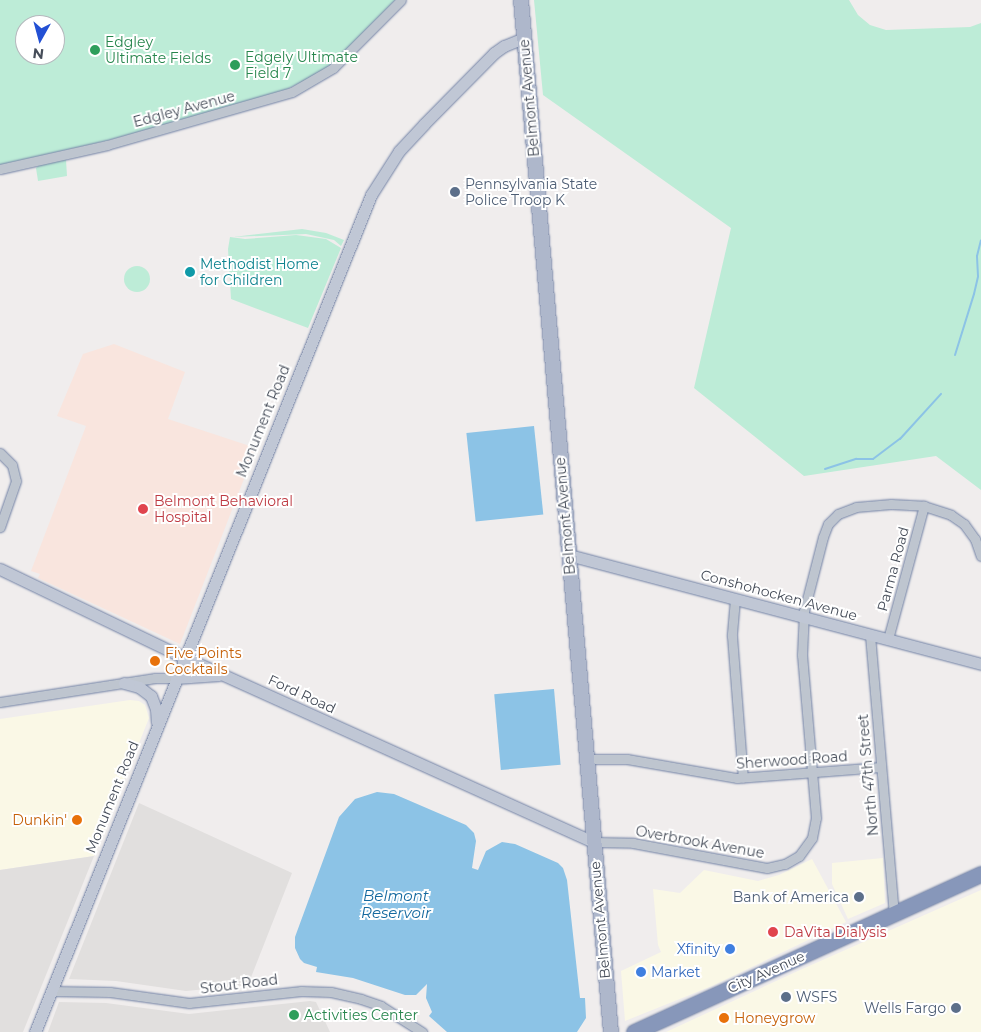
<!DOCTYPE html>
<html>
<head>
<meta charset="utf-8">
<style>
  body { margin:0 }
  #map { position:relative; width:981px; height:1032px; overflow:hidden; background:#f0eded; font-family:Montserrat,sans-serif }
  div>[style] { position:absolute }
  .commercial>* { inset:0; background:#faf8e6 }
  .education>* { inset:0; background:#e1dfde }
  .medical>* { inset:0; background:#f9e5de }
  .green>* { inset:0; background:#bdecd7 }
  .round { border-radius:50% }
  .water>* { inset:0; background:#8cc3e6; transform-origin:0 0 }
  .stream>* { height:2px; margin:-1px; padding:0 1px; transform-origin:1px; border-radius:1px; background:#8cc3e6 }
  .roads { filter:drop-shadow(0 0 1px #7282a5) drop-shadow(0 0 1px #7282a5) }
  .street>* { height:9px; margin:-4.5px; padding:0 4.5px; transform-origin:4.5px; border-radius:4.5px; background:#bec5cf }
  .secondary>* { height:11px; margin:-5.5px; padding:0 5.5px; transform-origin:5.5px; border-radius:5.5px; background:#c0c7d5 }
  .primary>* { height:14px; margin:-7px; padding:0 7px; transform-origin:7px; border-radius:7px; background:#aeb7cb }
  .highway>* { height:15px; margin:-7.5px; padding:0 7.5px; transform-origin:7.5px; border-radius:7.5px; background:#8797ba }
  .dots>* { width:14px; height:14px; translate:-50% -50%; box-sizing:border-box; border:2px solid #fff; border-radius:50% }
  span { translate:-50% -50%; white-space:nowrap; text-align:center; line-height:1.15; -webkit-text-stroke:4px #fff; paint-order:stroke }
  .leisure-label { font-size:14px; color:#27864d }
  .left { translate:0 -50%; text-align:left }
  .street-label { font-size:14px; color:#464d59 }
  .service-label { font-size:14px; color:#4e5e75 }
  .right { translate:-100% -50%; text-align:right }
  .culture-label { font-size:14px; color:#0d838f }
  .health-label { font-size:14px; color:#be3a42 }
  .food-label { font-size:14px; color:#c56008 }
  .shop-label { font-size:14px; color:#366cbe }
  .water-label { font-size:15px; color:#14699f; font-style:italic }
  .north { position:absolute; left:15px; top:15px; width:50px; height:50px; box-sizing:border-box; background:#fff; border:1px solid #b5b8bd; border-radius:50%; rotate:187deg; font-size:14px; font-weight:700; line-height:20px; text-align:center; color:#464d59 }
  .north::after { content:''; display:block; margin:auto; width:18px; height:22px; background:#2350d4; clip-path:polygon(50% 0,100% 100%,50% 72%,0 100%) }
</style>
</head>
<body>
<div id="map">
  <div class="commercial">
    <i style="clip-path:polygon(130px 700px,139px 701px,145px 705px,149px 718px,94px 856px,0 870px,0 719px)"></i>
    <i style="clip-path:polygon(883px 858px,885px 903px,848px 919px,832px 884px,832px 863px)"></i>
    <i style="clip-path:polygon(812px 859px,846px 922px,712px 986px,625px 1021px,621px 971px,661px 952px,658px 945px,653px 889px,680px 893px,704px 870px,758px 881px,779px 875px)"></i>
    <i style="clip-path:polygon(981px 890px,981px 1032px,666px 1032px,800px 970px)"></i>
  </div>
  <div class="education">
    <i style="clip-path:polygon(139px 803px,292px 873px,248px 985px,186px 991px,116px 981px,69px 979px)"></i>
    <i style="clip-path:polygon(94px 856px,23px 1032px,0 1032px,0 870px)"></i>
    <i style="clip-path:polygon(310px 1001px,316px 1002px,330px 1032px,48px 1032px,59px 1002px,106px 1003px,189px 1014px)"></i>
  </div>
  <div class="medical">
    <i style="clip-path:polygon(114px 344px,185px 372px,168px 419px,256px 448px,180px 644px,38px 578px,40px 574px,31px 571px,86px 426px,57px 416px,83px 354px)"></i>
  </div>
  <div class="green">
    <i style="clip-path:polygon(evenodd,0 0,395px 0,333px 63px,312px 77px,277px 94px,106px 141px,0 165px,0 0,25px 25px,55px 25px,55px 55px,25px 55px,25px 25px)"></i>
    <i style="clip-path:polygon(534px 0,849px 0,858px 15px,870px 25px,886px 30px,970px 27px,981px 23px,981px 490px,936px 456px,804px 476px,694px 388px,731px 228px,543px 95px)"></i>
    <i style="clip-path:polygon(63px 159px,66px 160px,67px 176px,38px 181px,36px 168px,40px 164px)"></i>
    <i style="clip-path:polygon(302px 229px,326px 233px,344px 240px,341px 246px,334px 240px,306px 234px,233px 237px)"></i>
    <i style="clip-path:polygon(296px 235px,326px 239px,341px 248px,308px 328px,231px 299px,228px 249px,230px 237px,245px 239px)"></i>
    <i class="round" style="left:124px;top:266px;width:26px;height:26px"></i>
  </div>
  <div class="water">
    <i style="left:534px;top:426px;width:89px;height:68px;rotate:84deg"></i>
    <i style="left:554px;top:689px;width:76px;height:60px;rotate:85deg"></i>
    <i style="clip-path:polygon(377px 792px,394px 794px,466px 825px,474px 833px,476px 841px,472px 868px,478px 870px,486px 851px,502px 842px,515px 844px,558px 863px,563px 868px,567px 880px,580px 998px,585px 998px,586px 1018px,577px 1032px,447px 1032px,429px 1016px,432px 1012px,426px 998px,427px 984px,416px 995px,405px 995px,353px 978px,316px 972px,317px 967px,304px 963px,300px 959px,295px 948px,295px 937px,339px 817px,355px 799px)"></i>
  </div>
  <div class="stream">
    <i style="left:955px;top:355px;width:64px;rotate:-72.7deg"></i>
    <i style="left:974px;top:294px;width:18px;rotate:-77deg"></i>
    <i style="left:978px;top:276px;width:20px;rotate:-93deg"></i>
    <i style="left:977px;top:256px;width:16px;rotate:-76deg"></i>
    <i style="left:825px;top:469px;width:33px;rotate:-18deg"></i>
    <i style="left:856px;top:459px;width:17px"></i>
    <i style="left:873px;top:459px;width:34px;rotate:-37deg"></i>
    <i style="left:900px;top:439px;width:61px;rotate:-47.7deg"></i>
  </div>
  <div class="roads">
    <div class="street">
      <i style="left:0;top:169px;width:110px;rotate:-12.6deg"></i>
      <i style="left:107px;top:145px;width:192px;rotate:-16deg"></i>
      <i style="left:292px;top:92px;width:48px;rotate:-30.3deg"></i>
      <i style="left:333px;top:68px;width:96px;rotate:-45deg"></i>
      <i style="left:0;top:453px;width:17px;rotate:45deg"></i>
      <i style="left:12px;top:465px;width:16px;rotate:76deg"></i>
      <i style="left:16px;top:481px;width:49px;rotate:109.2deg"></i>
      <i style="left:735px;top:599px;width:37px;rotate:95deg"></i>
      <i style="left:732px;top:636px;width:142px;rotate:85.6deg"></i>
      <i style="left:870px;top:635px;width:280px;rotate:85.1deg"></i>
      <i style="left:888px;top:639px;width:138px;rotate:-74.9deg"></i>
      <i style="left:0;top:702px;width:157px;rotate:-8.8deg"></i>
      <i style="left:155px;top:678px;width:21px"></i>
      <i style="left:586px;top:759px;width:41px"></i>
      <i style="left:627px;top:759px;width:112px;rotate:9.8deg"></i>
      <i style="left:737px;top:778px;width:144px;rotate:-4.4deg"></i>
      <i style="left:594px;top:842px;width:39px;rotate:1deg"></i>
      <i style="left:633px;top:843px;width:136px;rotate:10.6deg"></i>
      <i style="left:767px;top:868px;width:18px;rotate:-13deg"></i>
      <i style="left:785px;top:864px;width:16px;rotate:-30deg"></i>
      <i style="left:799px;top:856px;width:22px;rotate:-54deg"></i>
      <i style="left:812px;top:838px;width:20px;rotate:-79deg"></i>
      <i style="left:816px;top:818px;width:164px;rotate:-94.9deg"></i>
      <i style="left:802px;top:655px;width:44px;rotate:-87.4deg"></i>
      <i style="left:804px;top:611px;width:76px;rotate:-75.6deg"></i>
      <i style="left:823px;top:537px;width:14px;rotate:-69deg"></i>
      <i style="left:828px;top:524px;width:14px;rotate:-45deg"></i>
      <i style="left:838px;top:514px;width:19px;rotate:-21deg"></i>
      <i style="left:856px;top:507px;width:35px;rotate:-5deg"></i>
      <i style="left:891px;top:504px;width:33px;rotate:3deg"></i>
      <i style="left:924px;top:506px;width:28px;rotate:18deg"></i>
      <i style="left:951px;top:515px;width:16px;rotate:35deg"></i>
      <i style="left:964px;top:524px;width:19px;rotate:54deg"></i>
      <i style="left:975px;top:539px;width:18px;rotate:71deg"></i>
      <i style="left:51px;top:991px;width:59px;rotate:1deg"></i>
      <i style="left:110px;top:992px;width:80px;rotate:7.9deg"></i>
      <i style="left:189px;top:1003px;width:113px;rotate:-6.1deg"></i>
      <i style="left:301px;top:991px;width:30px;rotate:2deg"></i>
      <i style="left:331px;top:992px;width:31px;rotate:13deg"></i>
      <i style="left:361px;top:999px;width:21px;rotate:19deg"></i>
      <i style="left:381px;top:1006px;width:49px;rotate:32.4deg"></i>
    </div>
    <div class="secondary">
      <i style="left:569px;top:555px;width:426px;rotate:14.8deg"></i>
      <i style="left:0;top:569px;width:196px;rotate:25.7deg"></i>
      <i style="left:177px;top:654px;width:457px;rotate:24.3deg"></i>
      <i style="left:176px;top:678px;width:43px;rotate:-4deg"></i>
      <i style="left:124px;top:683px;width:16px;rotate:15deg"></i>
      <i style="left:139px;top:687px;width:15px;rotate:37deg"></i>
      <i style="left:151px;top:696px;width:14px;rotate:69deg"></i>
      <i style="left:156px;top:709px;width:13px;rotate:86deg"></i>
      <i style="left:35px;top:1032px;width:902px;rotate:-68.13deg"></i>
      <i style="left:371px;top:195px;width:52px;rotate:-57.5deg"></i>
      <i style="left:399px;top:151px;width:37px;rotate:-47deg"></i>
      <i style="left:424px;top:124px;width:100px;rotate:-45.4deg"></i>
      <i style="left:494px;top:53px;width:12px;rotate:-35deg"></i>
      <i style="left:504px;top:46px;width:22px;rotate:-22deg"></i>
    </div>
    <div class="primary">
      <i style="left:521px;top:0;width:1036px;rotate:85.02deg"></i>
    </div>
    <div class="highway">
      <i style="left:634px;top:1032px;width:381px;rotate:-24.5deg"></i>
    </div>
  </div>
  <div class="dots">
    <i style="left:95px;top:50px;background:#2e9e5b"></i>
    <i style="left:235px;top:65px;background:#2e9e5b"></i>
    <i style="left:455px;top:192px;background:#5c6f8a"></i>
    <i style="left:190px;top:272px;background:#0f9aa8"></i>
    <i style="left:143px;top:509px;background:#e0444e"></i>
    <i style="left:155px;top:661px;background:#e8710a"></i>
    <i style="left:77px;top:820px;background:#e8710a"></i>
    <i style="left:859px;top:897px;background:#5c6f8a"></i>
    <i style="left:773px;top:932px;background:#e0444e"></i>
    <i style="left:730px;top:949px;background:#3f7fe0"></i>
    <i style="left:641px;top:972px;background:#3f7fe0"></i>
    <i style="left:786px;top:997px;background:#5c6f8a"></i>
    <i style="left:956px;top:1008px;background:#5c6f8a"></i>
    <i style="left:294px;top:1015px;background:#2e9e5b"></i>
    <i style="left:724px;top:1018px;background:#e8710a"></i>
  </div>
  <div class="leisure-label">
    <span class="left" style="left:105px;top:50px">Edgley<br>Ultimate Fields</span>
    <span class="left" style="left:245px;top:65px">Edgely Ultimate<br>Field 7</span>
    <span class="left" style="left:304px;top:1015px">Activities Center</span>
  </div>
  <div class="street-label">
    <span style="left:529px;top:98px;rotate:-95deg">Belmont Avenue</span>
    <span style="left:184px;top:109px;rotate:-15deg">Edgley Avenue</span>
    <span style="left:263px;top:421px;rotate:-68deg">Monument Road</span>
    <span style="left:565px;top:516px;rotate:-95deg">Belmont Avenue</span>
    <span style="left:893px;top:569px;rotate:-75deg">Parma Road</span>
    <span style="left:779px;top:595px;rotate:15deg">Conshohocken Avenue</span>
    <span style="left:302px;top:694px;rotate:25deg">Ford Road</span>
    <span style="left:792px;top:760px;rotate:-4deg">Sherwood Road</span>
    <span style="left:868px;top:775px;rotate:-95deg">North 47th Street</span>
    <span style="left:112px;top:797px;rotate:-68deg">Monument Road</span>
    <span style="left:700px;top:842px;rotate:10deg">Overbrook Avenue</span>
    <span style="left:600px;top:920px;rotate:-95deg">Belmont Avenue</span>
    <span style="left:766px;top:972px;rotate:-24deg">City Avenue</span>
    <span style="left:239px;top:984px;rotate:-7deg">Stout Road</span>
  </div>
  <div class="service-label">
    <span class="left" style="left:465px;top:192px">Pennsylvania State<br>Police Troop K</span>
    <span class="right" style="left:849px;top:897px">Bank of America</span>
    <span class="left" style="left:796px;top:997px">WSFS</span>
    <span class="right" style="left:946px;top:1008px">Wells Fargo</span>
  </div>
  <div class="culture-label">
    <span class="left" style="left:200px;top:272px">Methodist Home<br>for Children</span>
  </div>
  <div class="health-label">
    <span class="left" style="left:154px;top:509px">Belmont Behavioral<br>Hospital</span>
    <span class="left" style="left:784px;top:932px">DaVita Dialysis</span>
  </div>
  <div class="food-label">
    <span class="left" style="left:165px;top:661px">Five Points<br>Cocktails</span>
    <span class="right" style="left:67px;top:820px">Dunkin'</span>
    <span class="left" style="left:734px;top:1018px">Honeygrow</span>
  </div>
  <div class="shop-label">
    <span class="right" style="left:720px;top:949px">Xfinity</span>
    <span class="left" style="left:651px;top:972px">Market</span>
  </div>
  <div class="water-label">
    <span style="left:396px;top:904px">Belmont<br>Reservoir</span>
  </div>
  <div class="north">N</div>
</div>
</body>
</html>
